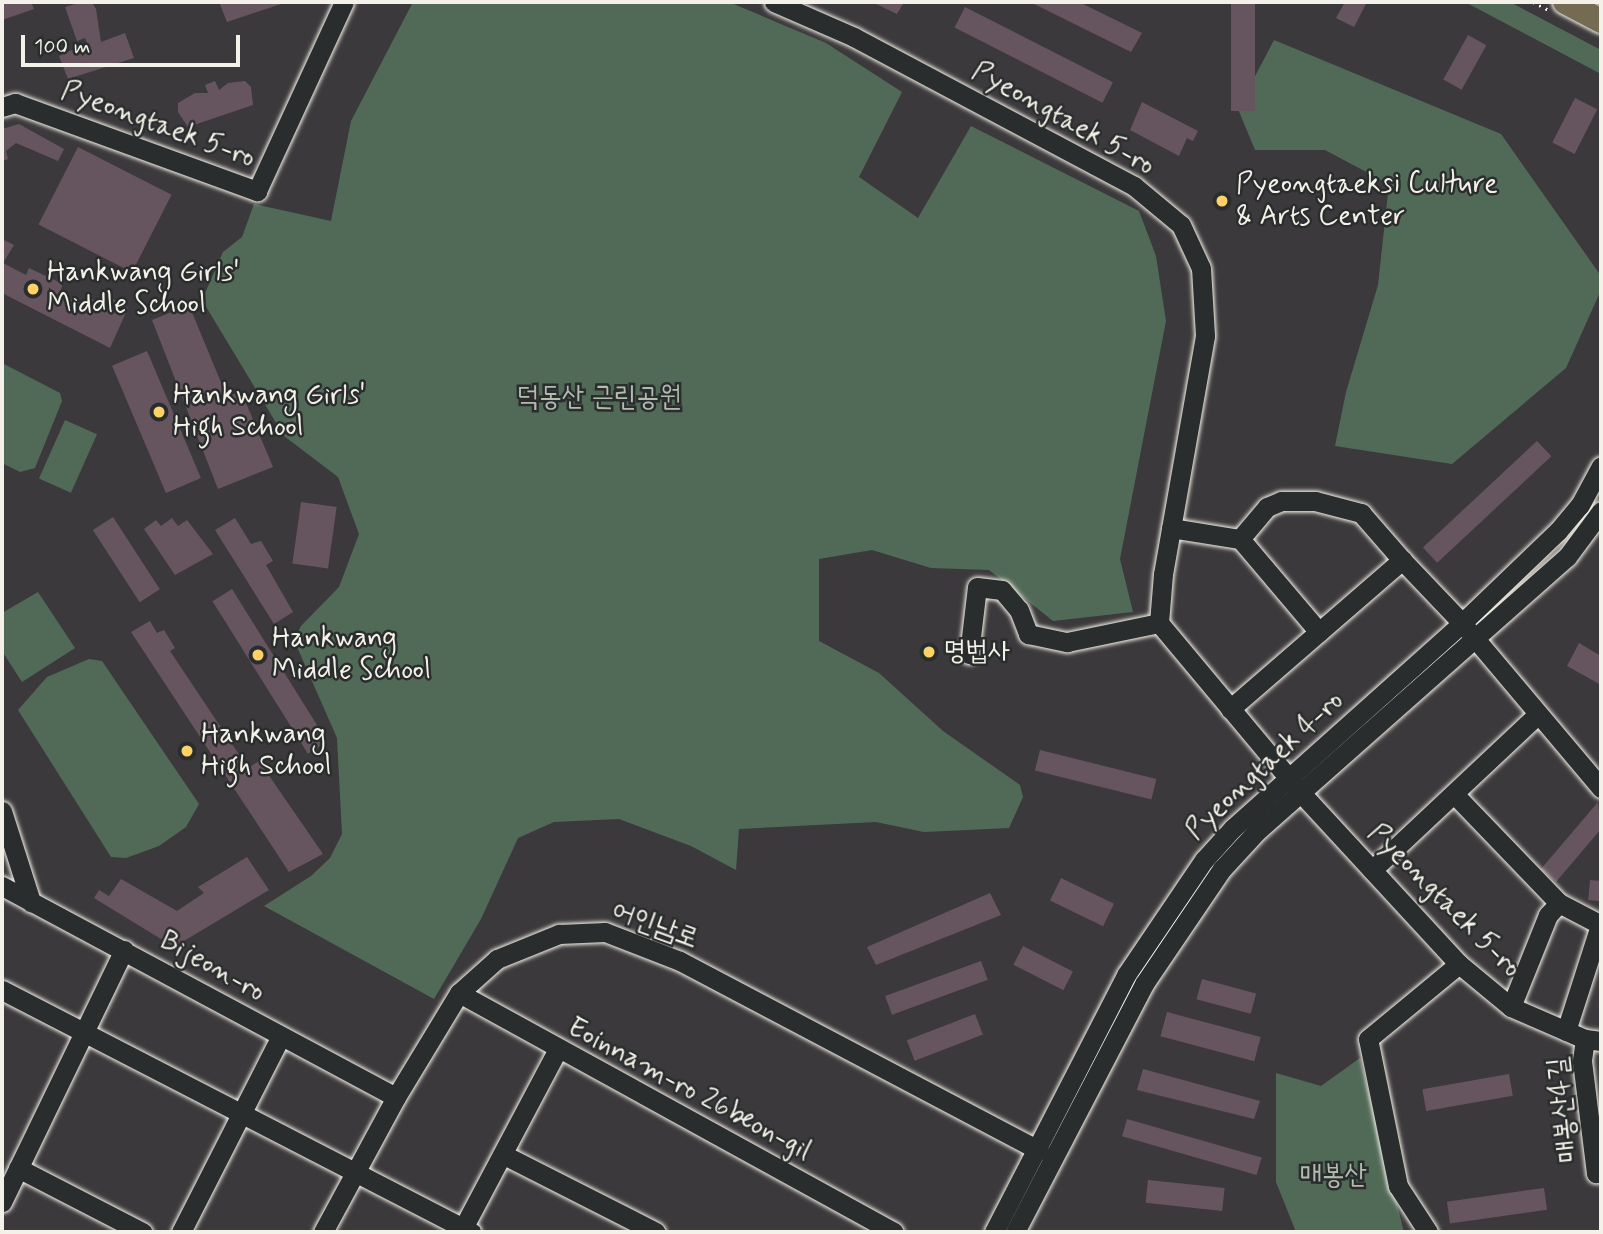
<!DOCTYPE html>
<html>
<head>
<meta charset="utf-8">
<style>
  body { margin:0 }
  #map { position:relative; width:1603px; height:1234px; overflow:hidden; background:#3c393c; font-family:Mynerve,"Poor Story",sans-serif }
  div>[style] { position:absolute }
  .green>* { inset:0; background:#516a58; transform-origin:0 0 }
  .building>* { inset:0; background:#66555e; transform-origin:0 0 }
  .path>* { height:2.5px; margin-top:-1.25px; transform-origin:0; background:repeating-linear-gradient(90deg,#f4f1e8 0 2px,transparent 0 7px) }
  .roads { filter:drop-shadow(0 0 2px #f4f1e8) drop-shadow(0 0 2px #f4f1e8) }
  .minor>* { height:19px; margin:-9.5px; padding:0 9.5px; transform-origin:9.5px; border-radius:9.5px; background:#2a2d2e }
  .major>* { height:24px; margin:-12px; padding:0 12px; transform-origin:12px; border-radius:12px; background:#746b52 }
  .dots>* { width:19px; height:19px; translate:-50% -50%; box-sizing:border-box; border:4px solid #2a2d2e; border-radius:50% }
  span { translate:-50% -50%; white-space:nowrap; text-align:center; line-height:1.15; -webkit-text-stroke:5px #2a2d2e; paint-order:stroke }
  .street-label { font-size:28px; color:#f4f1e8 }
  .poi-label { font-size:28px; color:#f4f1e8 }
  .left { translate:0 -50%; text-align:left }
  .park-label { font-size:28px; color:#b3bbae }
  .frame { position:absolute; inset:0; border:4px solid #f4f1e8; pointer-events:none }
  .scale { position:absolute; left:21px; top:35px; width:219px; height:32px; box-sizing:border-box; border:4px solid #f4f1e8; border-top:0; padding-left:9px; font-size:21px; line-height:24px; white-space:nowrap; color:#f4f1e8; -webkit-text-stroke:5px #2a2d2e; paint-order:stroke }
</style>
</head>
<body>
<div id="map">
  <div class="green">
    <i style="clip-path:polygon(413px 2px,729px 2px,826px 43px,902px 92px,859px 177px,918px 218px,971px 126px,1139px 211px,1156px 256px,1166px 321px,1120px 559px,1133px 612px,1053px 621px,989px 570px,931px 568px,872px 550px,819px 559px,819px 641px,879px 673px,943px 731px,1020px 785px,1023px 797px,1009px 828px,924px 832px,876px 822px,739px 829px,736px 870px,691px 846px,619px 819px,554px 822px,518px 838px,481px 919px,434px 999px,264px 906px,311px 876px,330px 858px,342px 834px,337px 738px,294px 640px,301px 626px,339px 587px,359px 534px,338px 477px,284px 436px,202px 300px,223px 252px,242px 237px,254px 204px,331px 221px,351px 121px)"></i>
    <i style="clip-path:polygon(1465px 2px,1510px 2px,1601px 50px,1601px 74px)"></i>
    <i style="clip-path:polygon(1274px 40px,1501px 134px,1601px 276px,1601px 290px,1566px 368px,1452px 464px,1335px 446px,1346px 392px,1378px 285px,1389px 184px,1325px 150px,1255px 150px,1238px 109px)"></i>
    <i style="clip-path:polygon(2px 363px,60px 393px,62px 401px,35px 468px,20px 472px,2px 463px)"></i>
    <i style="left:65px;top:420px;width:35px;height:64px;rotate:24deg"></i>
    <i style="clip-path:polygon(38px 592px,75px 648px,22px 682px,2px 651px,2px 613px)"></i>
    <i style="clip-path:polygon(89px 659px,102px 661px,199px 804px,186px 827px,159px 846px,126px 858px,111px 857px,18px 710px,47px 677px)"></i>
    <i style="clip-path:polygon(1360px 1058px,1404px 1232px,1296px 1232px,1276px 1182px,1276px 1073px,1321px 1086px)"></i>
  </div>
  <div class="building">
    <i style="clip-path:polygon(2px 2px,31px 2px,34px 9px,2px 20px)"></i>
    <i style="clip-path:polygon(82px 2px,92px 2px,96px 9px,101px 42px,125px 33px,134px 58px,68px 79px,59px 56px,87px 43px,85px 38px,77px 41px,65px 7px)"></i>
    <i style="clip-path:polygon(219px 2px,287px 2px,227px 22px)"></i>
    <i style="clip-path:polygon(872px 2px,904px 2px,897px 14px)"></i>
    <i style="clip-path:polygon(1030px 2px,1079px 2px,1142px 33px,1131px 52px)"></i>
    <i style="left:1231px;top:2px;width:24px;height:109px"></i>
    <i style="clip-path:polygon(1345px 2px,1367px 2px,1354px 27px,1336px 18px)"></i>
    <i style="left:965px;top:7px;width:166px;height:23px;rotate:27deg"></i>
    <i style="left:1468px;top:35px;width:21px;height:51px;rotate:29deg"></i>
    <i style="clip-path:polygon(215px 81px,219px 90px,228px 83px,245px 81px,251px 87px,253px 105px,188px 127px,178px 112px,178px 103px,195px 93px,208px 93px,205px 85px)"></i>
    <i style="left:1575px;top:98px;width:25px;height:50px;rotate:27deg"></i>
    <i style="clip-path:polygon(1142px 102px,1198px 131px,1193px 141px,1187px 138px,1179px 156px,1130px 130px)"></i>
    <i style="clip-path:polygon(19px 124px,64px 149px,58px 161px,16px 143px,6px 151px,8px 159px,2px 161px,2px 129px)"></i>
    <i style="left:78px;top:147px;width:105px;height:87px;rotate:27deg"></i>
    <i style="clip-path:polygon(2px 239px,14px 245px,3px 263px,26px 275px,29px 268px,63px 284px,60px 292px,84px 304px,88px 297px,103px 305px,108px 296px,128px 308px,110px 348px,2px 293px)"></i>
    <i style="clip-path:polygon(189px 305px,227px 397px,241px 391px,273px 467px,218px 489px,152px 320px)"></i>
    <i style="left:147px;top:351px;width:138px;height:38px;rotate:67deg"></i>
    <i style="left:1537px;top:441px;width:21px;height:156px;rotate:47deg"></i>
    <i style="left:301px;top:502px;width:36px;height:62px;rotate:8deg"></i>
    <i style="left:113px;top:517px;width:86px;height:24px;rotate:57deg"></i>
    <i style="clip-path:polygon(172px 518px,178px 526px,187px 520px,213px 554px,175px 575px,144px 529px,156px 520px,161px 526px)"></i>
    <i style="clip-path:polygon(235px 518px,251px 544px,261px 541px,273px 561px,266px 565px,293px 612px,274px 624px,215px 530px)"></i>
    <i style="left:232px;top:589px;width:180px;height:23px;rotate:58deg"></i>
    <i style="clip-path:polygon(150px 621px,157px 633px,164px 630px,175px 648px,170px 651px,248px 768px,259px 761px,323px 854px,289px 872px,131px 632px)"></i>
    <i style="clip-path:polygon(1579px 643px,1601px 656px,1601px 685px,1567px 666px)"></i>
    <i style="left:1040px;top:750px;width:120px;height:21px;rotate:14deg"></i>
    <i style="clip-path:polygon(1598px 802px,1601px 829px,1556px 882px,1541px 869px)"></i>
    <i style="clip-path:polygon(247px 857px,269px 890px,174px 947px,94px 898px,99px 890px,109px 896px,121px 879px,177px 911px,204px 893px,198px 887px)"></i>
    <i style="left:1061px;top:878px;width:59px;height:25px;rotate:26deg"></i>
    <i style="left:1590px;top:880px;width:11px;height:20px;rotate:5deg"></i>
    <i style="clip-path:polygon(990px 893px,1001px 915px,876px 965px,867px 947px)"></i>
    <i style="left:1023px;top:946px;width:56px;height:21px;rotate:27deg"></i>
    <i style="left:981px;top:961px;width:20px;height:102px;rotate:70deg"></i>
    <i style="left:1202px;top:979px;width:56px;height:21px;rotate:15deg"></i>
    <i style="left:1167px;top:1012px;width:97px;height:25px;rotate:15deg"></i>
    <i style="left:975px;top:1014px;width:22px;height:73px;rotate:69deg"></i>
    <i style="clip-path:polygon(1143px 1069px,1260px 1101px,1254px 1119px,1137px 1090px)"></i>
    <i style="left:1509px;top:1074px;width:22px;height:88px;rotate:80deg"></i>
    <i style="left:1127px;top:1119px;width:140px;height:18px;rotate:16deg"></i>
    <i style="left:1148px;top:1180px;width:77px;height:23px;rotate:6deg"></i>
    <i style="left:1544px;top:1188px;width:22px;height:98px;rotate:82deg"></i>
  </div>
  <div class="path">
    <i style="left:1533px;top:2px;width:18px;rotate:27deg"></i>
  </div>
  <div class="roads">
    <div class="minor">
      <i style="left:774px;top:2px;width:87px;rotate:23.6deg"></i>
      <i style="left:854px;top:37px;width:317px;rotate:28deg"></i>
      <i style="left:1134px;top:186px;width:61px;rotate:39.7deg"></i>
      <i style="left:1181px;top:225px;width:47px;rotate:65.1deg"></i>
      <i style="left:1201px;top:268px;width:68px;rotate:86.6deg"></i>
      <i style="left:1205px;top:336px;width:242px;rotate:100deg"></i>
      <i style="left:1163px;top:574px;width:49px;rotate:94.7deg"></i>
      <i style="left:1159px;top:623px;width:222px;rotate:50.1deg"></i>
      <i style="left:1301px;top:793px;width:233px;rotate:47.3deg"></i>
      <i style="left:1459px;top:964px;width:67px;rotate:39.6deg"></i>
      <i style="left:1511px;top:1007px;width:81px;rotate:23.4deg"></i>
      <i style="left:1585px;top:1039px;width:16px;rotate:7deg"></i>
      <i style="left:2px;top:107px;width:14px;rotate:-17deg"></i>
      <i style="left:15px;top:103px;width:258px;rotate:20deg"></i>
      <i style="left:257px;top:191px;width:208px;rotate:-65.3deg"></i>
      <i style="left:1171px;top:528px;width:70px;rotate:9.1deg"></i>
      <i style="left:1319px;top:632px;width:122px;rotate:-130.3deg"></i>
      <i style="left:1240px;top:539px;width:42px;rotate:-49.8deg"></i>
      <i style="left:1267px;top:507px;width:15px;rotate:-23deg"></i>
      <i style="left:1281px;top:501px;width:34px"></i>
      <i style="left:1315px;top:501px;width:48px;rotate:14.6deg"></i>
      <i style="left:1361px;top:513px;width:62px;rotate:48.9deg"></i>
      <i style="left:969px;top:654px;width:67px;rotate:-83.2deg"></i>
      <i style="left:977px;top:587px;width:25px;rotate:7deg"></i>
      <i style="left:1002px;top:590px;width:26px;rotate:50deg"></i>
      <i style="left:1019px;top:610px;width:26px;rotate:69deg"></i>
      <i style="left:1028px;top:634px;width:40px;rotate:12deg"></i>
      <i style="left:1067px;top:642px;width:94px;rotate:-11.7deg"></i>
      <i style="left:1230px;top:709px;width:228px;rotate:-40.9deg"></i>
      <i style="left:1402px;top:560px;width:87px;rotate:46.4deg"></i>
      <i style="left:1462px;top:623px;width:216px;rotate:49.9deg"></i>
      <i style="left:1456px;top:796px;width:149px;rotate:46.1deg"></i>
      <i style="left:1559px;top:903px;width:47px;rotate:27.6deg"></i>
      <i style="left:2px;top:811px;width:96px;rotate:72.3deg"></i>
      <i style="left:1372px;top:870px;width:226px;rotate:-43.2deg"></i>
      <i style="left:2px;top:886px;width:447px;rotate:28.2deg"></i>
      <i style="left:2px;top:990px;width:528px;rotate:27.29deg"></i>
      <i style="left:459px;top:993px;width:496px;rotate:28.8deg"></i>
      <i style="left:1511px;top:1007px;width:99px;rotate:-68.1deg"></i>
      <i style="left:1548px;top:915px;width:16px;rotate:-47deg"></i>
      <i style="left:1566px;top:1031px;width:111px;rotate:-72.2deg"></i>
      <i style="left:1585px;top:1039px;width:22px;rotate:98deg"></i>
      <i style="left:1582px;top:1061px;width:113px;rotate:82.9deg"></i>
      <i style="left:1596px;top:1173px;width:5px"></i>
      <i style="left:504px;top:1155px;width:170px;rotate:26.9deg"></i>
      <i style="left:18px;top:1168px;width:140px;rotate:27.3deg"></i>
      <i style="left:2px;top:1202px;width:280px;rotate:-64.2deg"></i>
      <i style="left:181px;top:1232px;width:220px;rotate:-63deg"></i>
      <i style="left:323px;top:1232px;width:153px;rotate:-61.6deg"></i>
      <i style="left:396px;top:1097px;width:122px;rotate:-58.8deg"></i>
      <i style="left:459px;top:993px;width:51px;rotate:-41.8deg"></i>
      <i style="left:497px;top:959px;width:67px;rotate:-22deg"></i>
      <i style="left:559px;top:934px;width:46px;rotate:-2.5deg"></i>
      <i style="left:605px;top:932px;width:80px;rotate:21.1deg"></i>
      <i style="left:680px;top:961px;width:406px;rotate:27.8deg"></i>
      <i style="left:461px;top:1232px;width:205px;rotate:-62.1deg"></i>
      <i style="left:994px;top:1232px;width:289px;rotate:-62.8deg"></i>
      <i style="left:1126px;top:975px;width:139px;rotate:-55.9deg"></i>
      <i style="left:1204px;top:860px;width:43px;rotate:-47.8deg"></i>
      <i style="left:1233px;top:828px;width:307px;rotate:-41.8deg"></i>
      <i style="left:1462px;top:623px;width:133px;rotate:-43.8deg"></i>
      <i style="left:1558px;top:531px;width:34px;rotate:-50deg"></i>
      <i style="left:1580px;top:505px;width:44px;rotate:-61.7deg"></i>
      <i style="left:1015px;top:1232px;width:280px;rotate:-62.5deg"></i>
      <i style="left:1144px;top:984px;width:139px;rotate:-55.9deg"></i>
      <i style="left:1222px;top:869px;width:52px;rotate:-47.4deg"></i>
      <i style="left:1257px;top:831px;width:414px;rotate:-41.5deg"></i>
      <i style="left:1567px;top:557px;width:57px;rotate:-53.5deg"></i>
      <i style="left:1428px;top:1232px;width:55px;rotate:-123.1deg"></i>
      <i style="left:1398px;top:1186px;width:150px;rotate:-101.5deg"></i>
      <i style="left:1368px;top:1039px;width:118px;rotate:-39.5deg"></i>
    </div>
    <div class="major">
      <i style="left:1565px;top:2px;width:41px;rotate:27.8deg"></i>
    </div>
  </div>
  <div class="dots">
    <i style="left:1222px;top:201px;background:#ffd166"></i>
    <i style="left:33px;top:289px;background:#ffd166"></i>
    <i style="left:159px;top:412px;background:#ffd166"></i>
    <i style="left:929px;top:652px;background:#ffd166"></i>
    <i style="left:258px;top:655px;background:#ffd166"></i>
    <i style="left:187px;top:751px;background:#ffd166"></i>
  </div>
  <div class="street-label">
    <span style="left:1063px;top:119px;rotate:29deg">Pyeongtaek 5-ro</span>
    <span style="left:158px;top:125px;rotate:20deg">Pyeongtaek 5-ro</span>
    <span style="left:1265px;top:766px;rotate:-43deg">Pyeongtaek 4-ro</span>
    <span style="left:1444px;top:901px;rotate:45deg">Pyeongtaek 5-ro</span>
    <span style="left:655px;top:926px;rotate:20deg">어인남로</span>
    <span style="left:212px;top:967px;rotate:29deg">Bijeon-ro</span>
    <span style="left:689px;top:1090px;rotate:28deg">Eoinnam-ro 26beon-gil</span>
    <span style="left:1564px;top:1110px;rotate:-96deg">매봉산4길</span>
  </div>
  <div class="poi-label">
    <span class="left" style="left:1236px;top:201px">Pyeongtaeksi Culture<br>&amp; Arts Center</span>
    <span class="left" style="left:47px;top:289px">Hankwang Girls'<br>Middle School</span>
    <span class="left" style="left:173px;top:412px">Hankwang Girls'<br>High School</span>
    <span class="left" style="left:272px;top:655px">Hankwang<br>Middle School</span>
    <span class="left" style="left:943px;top:652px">명법사</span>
    <span class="left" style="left:201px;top:751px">Hankwang<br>High School</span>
  </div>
  <div class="park-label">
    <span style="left:599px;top:398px">덕동산 근린공원</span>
    <span style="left:1333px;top:1176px">매봉산</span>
  </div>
  <div class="frame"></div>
  <div class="scale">100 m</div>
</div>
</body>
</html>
